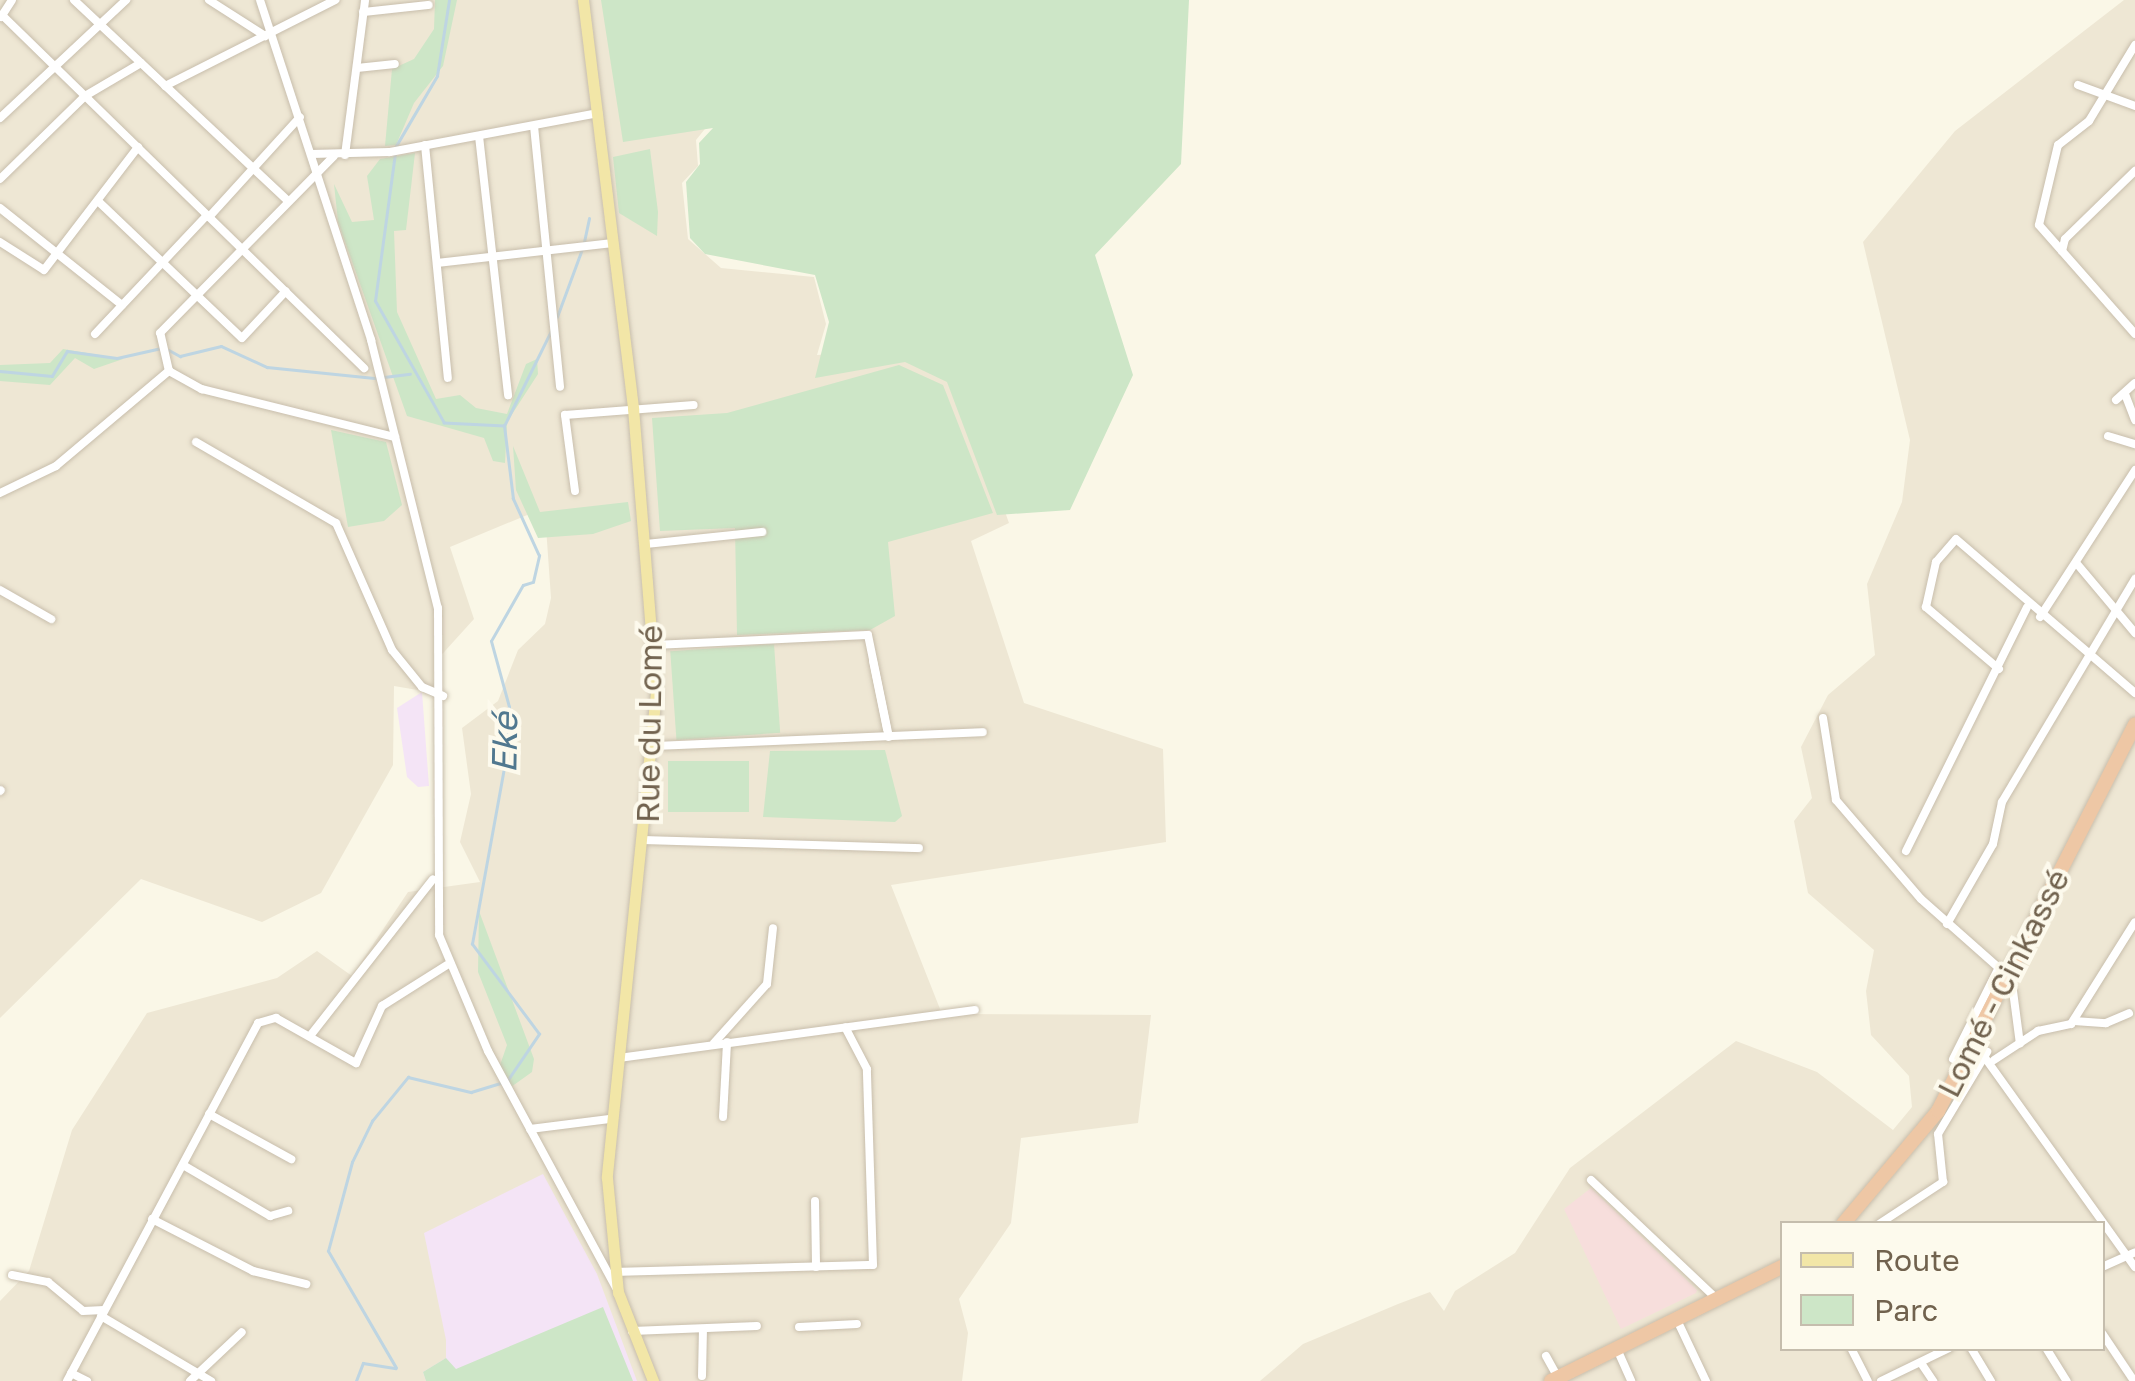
<!DOCTYPE html>
<html>
<head>
<meta charset="utf-8">
<style>
  body { margin:0 }
  #map { position:relative; width:2135px; height:1381px; overflow:hidden; background:#faf7e7; font-family:"Golos Text",sans-serif }
  div>[style] { position:absolute }
  .residential>* { inset:0; background:#eee7d4 }
  .education>* { inset:0; background:#f4e4f6 }
  .medical>* { inset:0; background:#f7dedc }
  .green>* { inset:0; background:#cde6c7; transform-origin:0 0 }
  .stream>* { height:2.5px; margin:-1.25px; padding:0 1.25px; transform-origin:1.25px; border-radius:1.25px; background:#bed5e2 }
  .roads { filter:drop-shadow(0 0 2px #c8beac) drop-shadow(0 0 2px #c8beac) }
  .street>* { height:8px; margin:-4px; padding:0 4px; transform-origin:4px; border-radius:4px; background:#fff }
  .primary>* { height:11px; margin:-5.5px; padding:0 5.5px; transform-origin:5.5px; border-radius:5.5px; background:#f2e6a7 }
  .highway>* { height:14px; margin:-7px; padding:0 7px; transform-origin:7px; border-radius:7px; background:#eec7a5 }
  span { translate:-50% -50%; white-space:nowrap; text-align:center; line-height:1.15; -webkit-text-stroke:8px #fdfaed; paint-order:stroke }
  .street-label { font-size:32px; color:#71624e }
  .water-label { font-size:35px; color:#51788f; font-style:italic }
  .legend { position:absolute; left:1780px; top:1221px; width:325px; height:130px; box-sizing:border-box; background:#fdfaed; border:2px solid #c5bdad; margin:0; padding:12px 18px; list-style:none; font-size:30px; color:#71624e }
  .legend li { display:flex; align-items:center; gap:20px; height:50px }
  .legend b { width:50px; border:2px solid #c5bdad }
</style>
</head>
<body>
<div id="map">
  <div class="residential">
    <i style="clip-path:polygon(0 0,809px 0,696px 140px,698px 166px,682px 183px,688px 239px,721px 268px,814px 277px,826px 324px,817px 355px,900px 350px,960px 386px,1009px 523px,971px 541px,1024px 703px,1163px 749px,1166px 842px,891px 885px,942px 1014px,1151px 1015px,1138px 1123px,1021px 1138px,1011px 1223px,959px 1299px,968px 1333px,962px 1381px,0 1381px,0 1301px,29px 1271px,72px 1130px,147px 1013px,277px 978px,317px 951px,352px 976px,408px 892px,480px 882px,460px 842px,471px 794px,462px 728px,498px 701px,518px 650px,545px 624px,551px 598px,546px 527px,532px 513px,450px 547px,474px 619px,435px 662px,441px 694px,394px 686px,393px 765px,321px 893px,262px 922px,141px 879px,0 1018px)"></i>
    <i style="clip-path:polygon(evenodd,2124px 0,2135px 0,2135px 1381px,1260px 1381px,1303px 1344px,1398px 1304px,1430px 1292px,1444px 1311px,1455px 1291px,1515px 1253px,1570px 1168px,1736px 1041px,1817px 1072px,1893px 1130px,1912px 1107px,1909px 1076px,1871px 1035px,1866px 991px,1874px 950px,1808px 893px,1794px 821px,1812px 798px,1801px 747px,1828px 695px,1875px 655px,1867px 584px,1902px 502px,1910px 440px,1863px 242px,1955px 131px,2124px 0,1782px 1224px,2102px 1224px,2102px 1348px,1782px 1348px,1782px 1224px)"></i>
  </div>
  <div class="education">
    <i style="clip-path:polygon(422px 692px,429px 786px,418px 787px,407px 777px,397px 708px)"></i>
    <i style="clip-path:polygon(543px 1174px,597px 1274px,637px 1381px,426px 1381px,423px 1372px,446px 1358px,446px 1340px,424px 1233px)"></i>
  </div>
  <div class="medical">
    <i style="clip-path:polygon(1591px 1188px,1697px 1290px,1696px 1293px,1621px 1329px,1564px 1209px)"></i>
  </div>
  <div class="green">
    <i style="clip-path:polygon(435px 0,457px 0,443px 66px,414px 103px,396px 145px,385px 146px,392px 69px,414px 59px,434px 29px)"></i>
    <i style="clip-path:polygon(601px 0,1189px 0,1181px 164px,1095px 255px,1133px 375px,1070px 510px,997px 515px,947px 382px,905px 362px,815px 378px,829px 322px,815px 275px,705px 254px,690px 238px,686px 182px,700px 164px,699px 143px,713px 128px,623px 142px)"></i>
    <i style="clip-path:polygon(650px 149px,658px 212px,657px 236px,619px 213px,613px 157px)"></i>
    <i style="clip-path:polygon(415px 153px,406px 230px,394px 231px,397px 312px,436px 399px,460px 395px,476px 408px,507px 414px,526px 364px,537px 359px,538px 374px,507px 422px,505px 463px,493px 461px,484px 438px,407px 416px,338px 222px,334px 184px,352px 222px,374px 220px,367px 176px,380px 159px)"></i>
    <i style="clip-path:polygon(63px 349px,123px 359px,94px 369px,75px 358px,50px 385px,0 381px,0 365px,50px 363px)"></i>
    <i style="clip-path:polygon(899px 365px,943px 385px,993px 513px,888px 542px,895px 616px,870px 630px,737px 635px,735px 528px,660px 531px,652px 418px,727px 413px)"></i>
    <i style="clip-path:polygon(331px 430px,386px 442px,402px 505px,384px 521px,348px 527px)"></i>
    <i style="clip-path:polygon(513px 446px,540px 512px,628px 502px,631px 521px,593px 534px,538px 538px,516px 490px)"></i>
    <i style="left:774px;top:644px;width:89px;height:104px;rotate:86deg"></i>
    <i style="clip-path:polygon(885px 750px,902px 816px,895px 822px,763px 817px,770px 751px)"></i>
    <i style="left:668px;top:761px;width:81px;height:51px"></i>
    <i style="clip-path:polygon(479px 911px,534px 1059px,532px 1072px,511px 1087px,500px 1065px,507px 1045px,478px 972px)"></i>
    <i style="clip-path:polygon(603px 1307px,633px 1381px,426px 1381px,423px 1372px,446px 1358px,456px 1369px)"></i>
  </div>
  <div class="stream">
    <i style="left:584px;top:242px;width:24px;rotate:-78deg"></i>
    <i style="left:557px;top:317px;width:72px;rotate:-69.8deg"></i>
    <i style="left:169px;top:350px;width:13px;rotate:29deg"></i>
    <i style="left:180px;top:356px;width:42px;rotate:-13.7deg"></i>
    <i style="left:221px;top:346px;width:51px;rotate:24.5deg"></i>
    <i style="left:267px;top:367px;width:110px;rotate:5.8deg"></i>
    <i style="left:0;top:371px;width:52px;rotate:5.5deg"></i>
    <i style="left:52px;top:376px;width:29px;rotate:-59deg"></i>
    <i style="left:67px;top:351px;width:50px;rotate:8deg"></i>
    <i style="left:117px;top:358px;width:45px;rotate:-12.8deg"></i>
    <i style="left:384px;top:377px;width:26px;rotate:-7deg"></i>
    <i style="left:505px;top:424px;width:106px;rotate:-63.7deg"></i>
    <i style="left:356px;top:1381px;width:19px;rotate:-69deg"></i>
    <i style="left:363px;top:1363px;width:33px;rotate:9deg"></i>
    <i style="left:396px;top:1368px;width:135px;rotate:-120.2deg"></i>
    <i style="left:328px;top:1251px;width:92px;rotate:-74.9deg"></i>
    <i style="left:352px;top:1162px;width:46px;rotate:-64deg"></i>
    <i style="left:372px;top:1121px;width:57px;rotate:-50.7deg"></i>
    <i style="left:408px;top:1077px;width:65px;rotate:13.4deg"></i>
    <i style="left:471px;top:1092px;width:38px;rotate:-17deg"></i>
    <i style="left:507px;top:1081px;width:57px;rotate:-55.8deg"></i>
    <i style="left:539px;top:1034px;width:112px;rotate:-126.7deg"></i>
    <i style="left:472px;top:944px;width:190px;rotate:-79.7deg"></i>
    <i style="left:506px;top:757px;width:50px;rotate:-86.6deg"></i>
    <i style="left:509px;top:707px;width:68px;rotate:-105.3deg"></i>
    <i style="left:491px;top:641px;width:64px;rotate:-60.3deg"></i>
    <i style="left:523px;top:585px;width:10px;rotate:-17deg"></i>
    <i style="left:533px;top:582px;width:27px;rotate:-77deg"></i>
    <i style="left:539px;top:556px;width:63px;rotate:-114.5deg"></i>
    <i style="left:513px;top:499px;width:74px;rotate:-97deg"></i>
    <i style="left:504px;top:426px;width:60px;rotate:-177.1deg"></i>
    <i style="left:444px;top:423px;width:140px;rotate:-119.5deg"></i>
    <i style="left:375px;top:301px;width:156px;rotate:-82.3deg"></i>
    <i style="left:396px;top:146px;width:81px;rotate:-59.6deg"></i>
    <i style="left:437px;top:76px;width:77px;rotate:-81deg"></i>
  </div>
  <div class="roads">
    <div class="street">
      <i style="left:74px;top:0;width:294px;rotate:43.2deg"></i>
      <i style="left:209px;top:0;width:67px;rotate:32.7deg"></i>
      <i style="left:260px;top:0;width:358px;rotate:71.9deg"></i>
      <i style="left:371px;top:340px;width:276px;rotate:76deg"></i>
      <i style="left:438px;top:608px;width:327px;rotate:89.8deg"></i>
      <i style="left:439px;top:935px;width:126px;rotate:67.1deg"></i>
      <i style="left:488px;top:1051px;width:269px;rotate:61.6deg"></i>
      <i style="left:363px;top:12px;width:66px;rotate:-6.1deg"></i>
      <i style="left:2px;top:15px;width:506px;rotate:44.28deg"></i>
      <i style="left:1px;top:17px;width:20px;rotate:-57deg"></i>
      <i style="left:2135px;top:45px;width:89px;rotate:121.2deg"></i>
      <i style="left:2089px;top:121px;width:39px;rotate:142deg"></i>
      <i style="left:2058px;top:145px;width:82px;rotate:103.4deg"></i>
      <i style="left:2039px;top:225px;width:145px;rotate:48.6deg"></i>
      <i style="left:357px;top:68px;width:38px;rotate:-6deg"></i>
      <i style="left:2078px;top:85px;width:61px;rotate:20.2deg"></i>
      <i style="left:165px;top:86px;width:191px;rotate:-26.8deg"></i>
      <i style="left:0;top:118px;width:173px;rotate:-43.1deg"></i>
      <i style="left:534px;top:126px;width:262px;rotate:84.3deg"></i>
      <i style="left:479px;top:136px;width:261px;rotate:83.6deg"></i>
      <i style="left:425px;top:145px;width:234px;rotate:84.4deg"></i>
      <i style="left:311px;top:154px;width:79px;rotate:-1.5deg"></i>
      <i style="left:390px;top:152px;width:212px;rotate:-10.6deg"></i>
      <i style="left:345px;top:155px;width:156px;rotate:-82.6deg"></i>
      <i style="left:0;top:179px;width:119px;rotate:-44.3deg"></i>
      <i style="left:85px;top:96px;width:65px;rotate:-30.5deg"></i>
      <i style="left:99px;top:202px;width:197px;rotate:43.6deg"></i>
      <i style="left:242px;top:338px;width:64px;rotate:-46.9deg"></i>
      <i style="left:0;top:208px;width:156px;rotate:38.5deg"></i>
      <i style="left:209px;top:217px;width:135px;rotate:-47.7deg"></i>
      <i style="left:0;top:242px;width:52px;rotate:32.5deg"></i>
      <i style="left:44px;top:270px;width:155px;rotate:-52.6deg"></i>
      <i style="left:2062px;top:251px;width:12px;rotate:-76deg"></i>
      <i style="left:2065px;top:239px;width:98px;rotate:-44.2deg"></i>
      <i style="left:437px;top:263px;width:177px;rotate:-6.5deg"></i>
      <i style="left:95px;top:334px;width:163px;rotate:-46.7deg"></i>
      <i style="left:169px;top:371px;width:39px;rotate:-103deg"></i>
      <i style="left:160px;top:333px;width:248px;rotate:-45.5deg"></i>
      <i style="left:2125px;top:394px;width:28px;rotate:69deg"></i>
      <i style="left:2116px;top:400px;width:25px;rotate:-42deg"></i>
      <i style="left:2108px;top:436px;width:28px;rotate:17deg"></i>
      <i style="left:196px;top:442px;width:162px;rotate:30.1deg"></i>
      <i style="left:336px;top:523px;width:139px;rotate:66.2deg"></i>
      <i style="left:392px;top:650px;width:48px;rotate:51deg"></i>
      <i style="left:422px;top:687px;width:23px;rotate:23deg"></i>
      <i style="left:575px;top:491px;width:77px;rotate:-97.5deg"></i>
      <i style="left:565px;top:415px;width:129px;rotate:-4.4deg"></i>
      <i style="left:0;top:493px;width:62px;rotate:-25.7deg"></i>
      <i style="left:56px;top:466px;width:148px;rotate:-40.1deg"></i>
      <i style="left:169px;top:371px;width:38px;rotate:29deg"></i>
      <i style="left:202px;top:389px;width:199px;rotate:14deg"></i>
      <i style="left:645px;top:544px;width:118px;rotate:-5.9deg"></i>
      <i style="left:2078px;top:565px;width:89px;rotate:50deg"></i>
      <i style="left:0;top:590px;width:59px;rotate:29.6deg"></i>
      <i style="left:2040px;top:617px;width:175px;rotate:-57.1deg"></i>
      <i style="left:653px;top:645px;width:215px;rotate:-2.7deg"></i>
      <i style="left:868px;top:635px;width:104px;rotate:78.4deg"></i>
      <i style="left:873px;top:661px;width:69px;rotate:78.4deg"></i>
      <i style="left:1999px;top:669px;width:96px;rotate:-139.7deg"></i>
      <i style="left:1926px;top:607px;width:46px;rotate:-77.5deg"></i>
      <i style="left:1936px;top:562px;width:30px;rotate:-49deg"></i>
      <i style="left:1956px;top:539px;width:236px;rotate:40.7deg"></i>
      <i style="left:1823px;top:718px;width:83px;rotate:81deg"></i>
      <i style="left:1836px;top:800px;width:130px;rotate:49.4deg"></i>
      <i style="left:1921px;top:899px;width:115px;rotate:41.5deg"></i>
      <i style="left:653px;top:746px;width:330px;rotate:-2.4deg"></i>
      <i style="left:0;top:791px;width:1px;rotate:-45deg"></i>
      <i style="left:647px;top:840px;width:272px;rotate:1.7deg"></i>
      <i style="left:1906px;top:851px;width:272px;rotate:-63.6deg"></i>
      <i style="left:1947px;top:924px;width:92px;rotate:-60.1deg"></i>
      <i style="left:1993px;top:844px;width:43px;rotate:-77.9deg"></i>
      <i style="left:2002px;top:802px;width:260px;rotate:-59.2deg"></i>
      <i style="left:2013px;top:991px;width:53px;rotate:82.5deg"></i>
      <i style="left:2074px;top:1021px;width:32px;rotate:4deg"></i>
      <i style="left:2106px;top:1023px;width:25px;rotate:-23deg"></i>
      <i style="left:310px;top:1036px;width:199px;rotate:-51.9deg"></i>
      <i style="left:1973px;top:1041px;width:278px;rotate:54.4deg"></i>
      <i style="left:714px;top:1043px;width:79px;rotate:-48.1deg"></i>
      <i style="left:767px;top:984px;width:56px;rotate:-83.9deg"></i>
      <i style="left:619px;top:1058px;width:359px;rotate:-7.7deg"></i>
      <i style="left:1953px;top:1059px;width:101px;rotate:-63.4deg"></i>
      <i style="left:1994px;top:1060px;width:53px;rotate:-33.4deg"></i>
      <i style="left:2038px;top:1031px;width:34px;rotate:-12deg"></i>
      <i style="left:2071px;top:1024px;width:120px;rotate:-57.9deg"></i>
      <i style="left:209px;top:1114px;width:94px;rotate:28.8deg"></i>
      <i style="left:723px;top:1117px;width:75px;rotate:-86.9deg"></i>
      <i style="left:530px;top:1129px;width:80px;rotate:-7.2deg"></i>
      <i style="left:183px;top:1165px;width:101px;rotate:30.4deg"></i>
      <i style="left:270px;top:1216px;width:19px;rotate:-16deg"></i>
      <i style="left:1591px;top:1180px;width:176px;rotate:43.4deg"></i>
      <i style="left:815px;top:1201px;width:66px;rotate:89.1deg"></i>
      <i style="left:152px;top:1219px;width:114px;rotate:27.2deg"></i>
      <i style="left:253px;top:1271px;width:55px;rotate:13.8deg"></i>
      <i style="left:1879px;top:1224px;width:77px;rotate:-33.3deg"></i>
      <i style="left:1943px;top:1182px;width:48px;rotate:-95.9deg"></i>
      <i style="left:1938px;top:1134px;width:96px;rotate:-59.1deg"></i>
      <i style="left:2102px;top:1267px;width:36px;rotate:-24deg"></i>
      <i style="left:617px;top:1272px;width:256px;rotate:-1.6deg"></i>
      <i style="left:873px;top:1265px;width:196px;rotate:-91.8deg"></i>
      <i style="left:867px;top:1069px;width:47px;rotate:-117.6deg"></i>
      <i style="left:12px;top:1275px;width:37px;rotate:11deg"></i>
      <i style="left:48px;top:1282px;width:45px;rotate:39.6deg"></i>
      <i style="left:83px;top:1311px;width:21px;rotate:-3deg"></i>
      <i style="left:101px;top:1316px;width:128px;rotate:30.6deg"></i>
      <i style="left:1677px;top:1320px;width:68px;rotate:64.6deg"></i>
      <i style="left:799px;top:1327px;width:58px;rotate:-3deg"></i>
      <i style="left:632px;top:1331px;width:125px;rotate:-2.3deg"></i>
      <i style="left:2102px;top:1333px;width:58px;rotate:56.3deg"></i>
      <i style="left:1851px;top:1348px;width:37px;rotate:63deg"></i>
      <i style="left:1971px;top:1348px;width:39px;rotate:59deg"></i>
      <i style="left:2046px;top:1348px;width:39px;rotate:58deg"></i>
      <i style="left:1617px;top:1349px;width:35px;rotate:66deg"></i>
      <i style="left:1546px;top:1356px;width:25px;rotate:61deg"></i>
      <i style="left:1921px;top:1363px;width:22px;rotate:56deg"></i>
      <i style="left:71px;top:1373px;width:18px;rotate:27deg"></i>
      <i style="left:702px;top:1376px;width:47px;rotate:-88.8deg"></i>
      <i style="left:67px;top:1381px;width:406px;rotate:-61.9deg"></i>
      <i style="left:258px;top:1023px;width:19px;rotate:-16deg"></i>
      <i style="left:276px;top:1018px;width:92px;rotate:29.4deg"></i>
      <i style="left:356px;top:1063px;width:63px;rotate:-65.5deg"></i>
      <i style="left:382px;top:1006px;width:77px;rotate:-32.2deg"></i>
      <i style="left:190px;top:1381px;width:71px;rotate:-43.3deg"></i>
      <i style="left:1881px;top:1381px;width:76px;rotate:-25.9deg"></i>
    </div>
    <div class="primary">
      <i style="left:583px;top:0;width:411px;rotate:83deg"></i>
      <i style="left:633px;top:408px;width:285px;rotate:85.4deg"></i>
      <i style="left:656px;top:692px;width:488px;rotate:95.8deg"></i>
      <i style="left:607px;top:1178px;width:115px;rotate:84.5deg"></i>
      <i style="left:618px;top:1292px;width:96px;rotate:68.5deg"></i>
    </div>
    <div class="highway">
      <i style="left:1843px;top:1224px;width:148px;rotate:-49.9deg"></i>
      <i style="left:1938px;top:1111px;width:434px;rotate:-63deg"></i>
      <i style="left:1551px;top:1381px;width:258px;rotate:-26.3deg"></i>
    </div>
  </div>
  <div class="street-label">
    <span style="left:649px;top:724px;rotate:-89deg">Rue du Lomé</span>
    <span style="left:2003px;top:983px;rotate:-63deg">Lomé - Cinkassé</span>
  </div>
  <div class="water-label">
    <span style="left:504px;top:743px;rotate:-89deg">Eké</span>
  </div>
  <ul class="legend">
  <li><b style="height:12px;background:#f2e6a7"></b>Route</li>
  <li><b style="height:28px;background:#cde6c7"></b>Parc</li>
  </ul>
</div>
</body>
</html>
